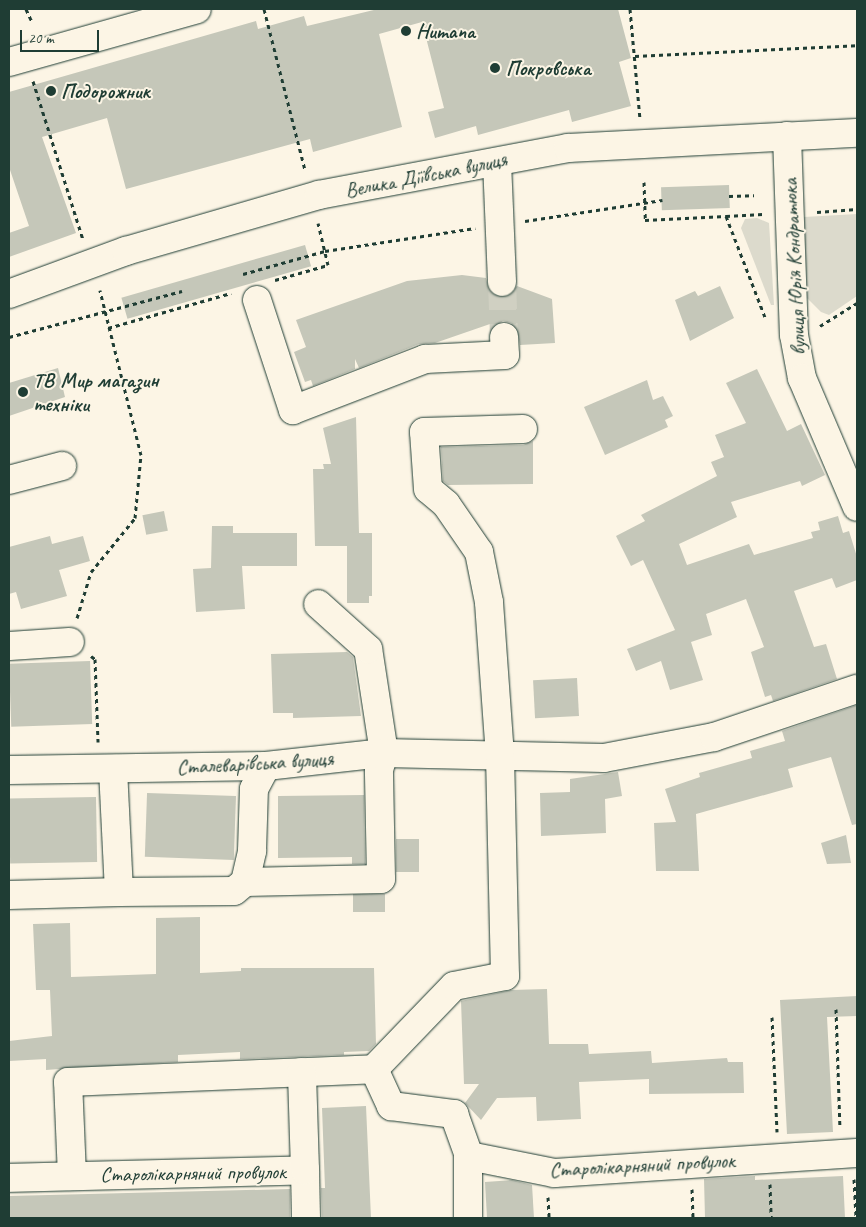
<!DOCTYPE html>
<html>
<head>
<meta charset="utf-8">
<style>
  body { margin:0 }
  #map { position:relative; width:866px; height:1227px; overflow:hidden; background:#fcf5e5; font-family:Caveat,sans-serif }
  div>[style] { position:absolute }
  .green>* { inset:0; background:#dcdacc }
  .building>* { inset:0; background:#c5c7b9; transform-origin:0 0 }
  .minor-tunnel>* { height:28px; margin-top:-14px; transform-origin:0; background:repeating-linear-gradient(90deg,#d0d0c2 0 28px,transparent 0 42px) }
  .path>* { height:3px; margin-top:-1.5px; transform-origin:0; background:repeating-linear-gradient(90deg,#1f3d34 0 4px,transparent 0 8px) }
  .roads { filter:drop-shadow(0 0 1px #1f3d34) drop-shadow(0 0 1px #1f3d34) }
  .minor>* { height:28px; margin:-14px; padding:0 14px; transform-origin:14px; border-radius:14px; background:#fcf5e5 }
  .major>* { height:28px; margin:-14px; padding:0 14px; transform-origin:14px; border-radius:14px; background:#fcf5e5 }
  .dots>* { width:14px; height:14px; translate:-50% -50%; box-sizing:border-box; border:2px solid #fcf5e5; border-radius:50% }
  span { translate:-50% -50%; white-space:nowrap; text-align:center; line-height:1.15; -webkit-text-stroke:4px #fcf5e5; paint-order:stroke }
  .poi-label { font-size:21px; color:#1f3d34; font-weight:700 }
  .left { translate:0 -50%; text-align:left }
  .street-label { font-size:21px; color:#1f3d34 }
  .frame { position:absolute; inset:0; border:10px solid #1f3d34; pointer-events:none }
  .scale { position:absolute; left:20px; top:30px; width:79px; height:22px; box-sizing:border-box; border:2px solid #1f3d34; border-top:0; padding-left:6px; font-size:15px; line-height:18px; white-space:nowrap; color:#1f3d34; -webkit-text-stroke:4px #fcf5e5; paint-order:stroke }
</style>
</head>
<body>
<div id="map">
  <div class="green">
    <i style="clip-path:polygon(857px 214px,857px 296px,829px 315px,821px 312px,807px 298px,804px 217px)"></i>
    <i style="clip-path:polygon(757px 218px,769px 223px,774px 305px,771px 305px,741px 228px,745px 219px)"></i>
  </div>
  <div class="building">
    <i style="clip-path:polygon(378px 9px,618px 9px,631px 58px,619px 62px,631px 106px,572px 122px,569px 110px,478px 135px,476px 126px,435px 138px,428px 112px,444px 108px,422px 22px,379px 34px,402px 127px,313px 152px,310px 139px,126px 189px,107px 118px,42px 137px,76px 233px,9px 257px,9px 233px,29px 226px,9px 167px,9px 92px,256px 21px,258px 29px,304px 16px,307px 26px)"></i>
    <i style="left:729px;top:185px;width:23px;height:68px;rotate:88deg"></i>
    <i style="left:305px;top:245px;width:22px;height:191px;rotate:74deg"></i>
    <i style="clip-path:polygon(462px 275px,486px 278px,489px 290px,495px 296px,510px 295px,517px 286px,552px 299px,555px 343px,520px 345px,517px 329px,511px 323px,503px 321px,492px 328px,490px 324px,435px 343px,419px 344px,359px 368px,355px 359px,355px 369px,313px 386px,311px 380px,305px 382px,294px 352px,306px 347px,296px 320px,407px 281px)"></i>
    <i style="clip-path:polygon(720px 286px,734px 318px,690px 341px,675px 300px,695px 291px,698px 296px)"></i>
    <i style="clip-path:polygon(58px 368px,65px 397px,9px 416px,9px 383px)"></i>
    <i style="clip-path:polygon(757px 369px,787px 431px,801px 424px,825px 475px,802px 486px,800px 481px,731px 502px,737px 517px,679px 544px,687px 565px,749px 544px,754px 555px,813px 538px,811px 532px,820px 530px,818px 522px,838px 516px,843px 533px,849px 531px,857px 557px,857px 580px,836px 588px,832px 578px,794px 591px,814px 647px,826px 644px,837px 679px,773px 701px,771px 695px,765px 697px,751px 652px,764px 647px,746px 599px,706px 614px,712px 635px,691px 642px,703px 680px,670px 690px,661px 661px,636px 671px,627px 649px,675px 630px,643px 560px,631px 566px,616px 536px,645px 521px,641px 515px,717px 476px,711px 462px,724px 457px,715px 435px,746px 423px,726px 383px)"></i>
    <i style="clip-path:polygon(647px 380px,653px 400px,663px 396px,673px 416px,665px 420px,668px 427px,605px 455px,584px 407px)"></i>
    <i style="clip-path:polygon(356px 417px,359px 533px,372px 533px,372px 596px,369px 596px,369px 603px,347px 603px,347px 546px,315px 546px,313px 469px,324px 469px,323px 464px,331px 464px,323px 428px)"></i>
    <i style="clip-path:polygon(533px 441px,533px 484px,448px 485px,443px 481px,441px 447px,523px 445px)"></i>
    <i style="left:164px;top:511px;width:20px;height:22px;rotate:79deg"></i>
    <i style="clip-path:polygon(212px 526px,233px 526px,233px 533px,297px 533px,297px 566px,242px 566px,245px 609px,196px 612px,193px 569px,211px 568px)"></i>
    <i style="clip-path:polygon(50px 536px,52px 544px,83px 536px,90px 561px,59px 570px,67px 596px,21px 609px,16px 592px,9px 594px,9px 547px)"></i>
    <i style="clip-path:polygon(347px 652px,353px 657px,361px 716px,293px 718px,293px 713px,273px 713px,271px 654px)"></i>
    <i style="left:90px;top:661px;width:63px;height:81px;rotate:88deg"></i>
    <i style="left:577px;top:678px;width:38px;height:44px;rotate:87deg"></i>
    <i style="clip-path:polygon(857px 705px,857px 824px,852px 825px,831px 757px,788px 769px,793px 787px,696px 814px,699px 871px,656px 871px,654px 823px,676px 822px,665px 789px,700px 777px,699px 773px,752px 758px,750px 751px,785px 741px,782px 731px)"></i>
    <i style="clip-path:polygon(618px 772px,622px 796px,605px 799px,606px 833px,541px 836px,540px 793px,570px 792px,570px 779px)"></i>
    <i style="clip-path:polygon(364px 795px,365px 864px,352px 864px,352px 857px,278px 858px,278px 796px)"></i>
    <i style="left:236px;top:796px;width:64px;height:89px;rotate:92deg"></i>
    <i style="left:96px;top:797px;width:65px;height:87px;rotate:89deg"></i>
    <i style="clip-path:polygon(846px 835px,851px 863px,827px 864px,821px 843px)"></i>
    <i style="left:419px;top:839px;width:33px;height:23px;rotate:90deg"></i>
    <i style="left:385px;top:894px;width:18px;height:32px;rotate:90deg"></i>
    <i style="clip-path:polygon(200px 917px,200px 973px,241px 971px,241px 968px,374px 968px,376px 1044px,369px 1051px,344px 1052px,344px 1055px,240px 1059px,240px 1052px,178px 1055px,178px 1062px,59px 1069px,46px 1070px,46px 1059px,9px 1061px,9px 1041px,52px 1036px,50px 990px,36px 990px,33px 924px,70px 923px,71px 977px,156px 974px,156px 918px)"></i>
    <i style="clip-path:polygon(547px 989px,549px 1044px,588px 1044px,589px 1054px,651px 1051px,652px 1063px,727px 1058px,728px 1062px,743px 1062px,744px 1093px,649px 1094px,649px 1079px,579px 1082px,581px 1119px,537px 1121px,536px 1097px,497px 1098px,481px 1120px,465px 1103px,479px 1084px,464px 1084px,461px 1001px,511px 990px)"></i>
    <i style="clip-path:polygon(857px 996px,857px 1016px,827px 1017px,833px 1132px,787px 1134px,780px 1000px)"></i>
    <i style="clip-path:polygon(366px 1106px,371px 1218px,322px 1218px,321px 1188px,325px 1188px,322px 1108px)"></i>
    <i style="clip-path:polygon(755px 1176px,755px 1180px,843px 1176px,845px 1218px,705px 1218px,704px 1179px)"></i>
    <i style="clip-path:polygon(512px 1180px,532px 1185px,534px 1218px,487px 1218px,485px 1182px)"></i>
    <i style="clip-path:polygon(290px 1189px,290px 1218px,9px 1218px,9px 1196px)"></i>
  </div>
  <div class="minor-tunnel">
    <i style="left:502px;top:282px;width:55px;rotate:87.9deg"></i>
  </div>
  <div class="path">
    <i style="left:26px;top:9px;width:14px;rotate:65deg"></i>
    <i style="left:264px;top:9px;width:166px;rotate:75.7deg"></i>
    <i style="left:630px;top:9px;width:109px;rotate:84.8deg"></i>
    <i style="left:635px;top:56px;width:222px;rotate:-2.8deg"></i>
    <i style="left:33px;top:81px;width:167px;rotate:72.5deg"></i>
    <i style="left:644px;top:182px;width:38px;rotate:88deg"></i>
    <i style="left:645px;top:220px;width:81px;rotate:-2.8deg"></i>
    <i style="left:726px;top:216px;width:108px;rotate:68.9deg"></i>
    <i style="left:729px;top:196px;width:25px;rotate:-2deg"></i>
    <i style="left:817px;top:212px;width:40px;rotate:-4.3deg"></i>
    <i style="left:726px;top:216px;width:37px;rotate:-3deg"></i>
    <i style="left:525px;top:221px;width:139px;rotate:-8.7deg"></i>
    <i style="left:243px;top:274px;width:85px;rotate:-15.7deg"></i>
    <i style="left:325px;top:251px;width:152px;rotate:-8.7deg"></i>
    <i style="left:275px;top:280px;width:55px;rotate:-15.8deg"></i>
    <i style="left:328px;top:265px;width:43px;rotate:-103.4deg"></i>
    <i style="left:820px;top:326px;width:44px;rotate:-31.9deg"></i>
    <i style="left:108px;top:328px;width:128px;rotate:-15.9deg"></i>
    <i style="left:9px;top:337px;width:179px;rotate:-14.9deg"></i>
    <i style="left:77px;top:618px;width:48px;rotate:-73.1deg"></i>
    <i style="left:91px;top:572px;width:70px;rotate:-50.8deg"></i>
    <i style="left:135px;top:518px;width:63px;rotate:-84.6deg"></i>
    <i style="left:141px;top:455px;width:170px;rotate:-104deg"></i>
    <i style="left:91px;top:656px;width:5px;rotate:37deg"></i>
    <i style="left:95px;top:659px;width:83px;rotate:87.9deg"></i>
    <i style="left:836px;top:1009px;width:119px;rotate:88.1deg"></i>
    <i style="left:772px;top:1017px;width:115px;rotate:87.5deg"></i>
    <i style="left:854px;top:1179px;width:39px;rotate:87deg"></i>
    <i style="left:770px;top:1184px;width:34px;rotate:88deg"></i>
    <i style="left:692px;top:1189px;width:29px;rotate:88deg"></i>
    <i style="left:548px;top:1197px;width:21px;rotate:87deg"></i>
  </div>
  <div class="roads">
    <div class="minor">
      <i style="left:787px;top:136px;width:199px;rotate:88deg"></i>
      <i style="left:794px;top:335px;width:44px;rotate:79.5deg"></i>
      <i style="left:802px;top:378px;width:140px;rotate:66.9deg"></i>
      <i style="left:497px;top:162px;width:120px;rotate:87.6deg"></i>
      <i style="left:257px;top:300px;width:116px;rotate:71.9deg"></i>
      <i style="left:293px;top:410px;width:142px;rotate:-21.1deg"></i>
      <i style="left:425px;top:359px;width:80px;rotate:-2.9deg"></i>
      <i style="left:505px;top:355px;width:18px;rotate:-93deg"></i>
      <i style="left:9px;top:480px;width:55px;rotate:-14.8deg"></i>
      <i style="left:9px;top:646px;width:61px;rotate:-3.8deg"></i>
      <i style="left:113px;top:769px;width:123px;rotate:87.2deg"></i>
      <i style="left:119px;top:892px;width:115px;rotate:-0.5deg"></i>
      <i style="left:234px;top:891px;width:14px;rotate:-39deg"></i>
      <i style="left:245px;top:882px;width:136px;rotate:-1.3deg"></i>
      <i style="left:381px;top:879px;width:109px;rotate:-91.1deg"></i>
      <i style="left:379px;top:770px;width:18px;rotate:-74deg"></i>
      <i style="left:384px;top:753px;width:105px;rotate:-98.7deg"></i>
      <i style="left:368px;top:649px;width:67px;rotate:-138deg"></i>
      <i style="left:9px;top:770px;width:257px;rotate:-0.9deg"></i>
      <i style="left:266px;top:766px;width:119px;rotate:-6.3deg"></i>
      <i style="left:384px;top:753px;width:220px;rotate:1.3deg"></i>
      <i style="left:604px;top:758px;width:112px;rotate:-10.8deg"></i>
      <i style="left:714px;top:737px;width:151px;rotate:-18.6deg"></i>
      <i style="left:245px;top:882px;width:32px;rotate:-77deg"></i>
      <i style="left:252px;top:851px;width:62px;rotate:-88.2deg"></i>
      <i style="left:254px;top:789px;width:26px;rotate:-62deg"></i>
      <i style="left:9px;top:895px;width:110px;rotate:-1.6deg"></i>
      <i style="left:374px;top:1069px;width:115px;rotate:-46.1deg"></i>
      <i style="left:454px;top:986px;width:52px;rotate:-11.1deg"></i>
      <i style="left:505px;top:976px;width:220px;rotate:-91.3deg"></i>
      <i style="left:500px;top:756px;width:154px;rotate:-94.1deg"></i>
      <i style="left:489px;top:602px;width:51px;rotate:-101.3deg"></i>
      <i style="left:479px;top:552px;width:58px;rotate:-124.5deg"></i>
      <i style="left:446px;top:504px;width:23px;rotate:-140deg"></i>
      <i style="left:428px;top:489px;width:57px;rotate:-94deg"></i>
      <i style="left:424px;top:432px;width:99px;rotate:-1.7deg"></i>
      <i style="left:305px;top:1170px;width:48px;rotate:88.8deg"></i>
      <i style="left:72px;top:1176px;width:94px;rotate:-92.4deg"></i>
      <i style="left:68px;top:1082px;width:306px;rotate:-2.4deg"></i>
      <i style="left:374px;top:1069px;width:41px;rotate:65.3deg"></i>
      <i style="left:391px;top:1106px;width:64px;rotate:7.2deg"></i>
      <i style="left:454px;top:1114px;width:45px;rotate:70.3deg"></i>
      <i style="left:469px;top:1156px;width:87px;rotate:11.3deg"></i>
      <i style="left:554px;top:1173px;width:304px;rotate:-3.8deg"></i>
      <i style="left:9px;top:1178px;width:296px;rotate:-1.5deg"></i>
      <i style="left:305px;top:1170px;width:98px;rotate:-91.8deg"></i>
      <i style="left:468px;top:1218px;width:63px;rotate:-90deg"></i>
    </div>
    <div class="major">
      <i style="left:9px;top:62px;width:195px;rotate:-15.7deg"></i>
      <i style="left:9px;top:294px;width:125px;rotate:-20.2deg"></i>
      <i style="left:126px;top:251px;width:201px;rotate:-16.2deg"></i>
      <i style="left:319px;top:195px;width:253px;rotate:-10.7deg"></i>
      <i style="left:568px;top:148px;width:289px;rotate:-3deg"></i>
    </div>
  </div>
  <div class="dots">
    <i style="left:406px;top:31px;background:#1f3d34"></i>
    <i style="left:495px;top:68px;background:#1f3d34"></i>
    <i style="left:51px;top:91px;background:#1f3d34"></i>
    <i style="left:23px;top:392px;background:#1f3d34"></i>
  </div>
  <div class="poi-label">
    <span class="left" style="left:416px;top:31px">Humana</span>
    <span class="left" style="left:506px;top:68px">Покровська</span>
    <span class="left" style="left:61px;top:91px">Подорожник</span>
    <span class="left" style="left:33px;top:392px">ТВ Мир магазин<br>техніки</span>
  </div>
  <div class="street-label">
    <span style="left:426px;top:175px;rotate:-11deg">Велика Діївська вулиця</span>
    <span style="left:794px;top:267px;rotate:-93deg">вулиця Юрія Кондратюка</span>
    <span style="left:255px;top:763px;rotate:-3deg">Сталеварівська вулиця</span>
    <span style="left:642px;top:1165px;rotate:-3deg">Старолікарняний провулок</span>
    <span style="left:193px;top:1173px;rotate:-1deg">Старолікарняний провулок</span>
  </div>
  <div class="frame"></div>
  <div class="scale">20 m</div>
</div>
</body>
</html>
